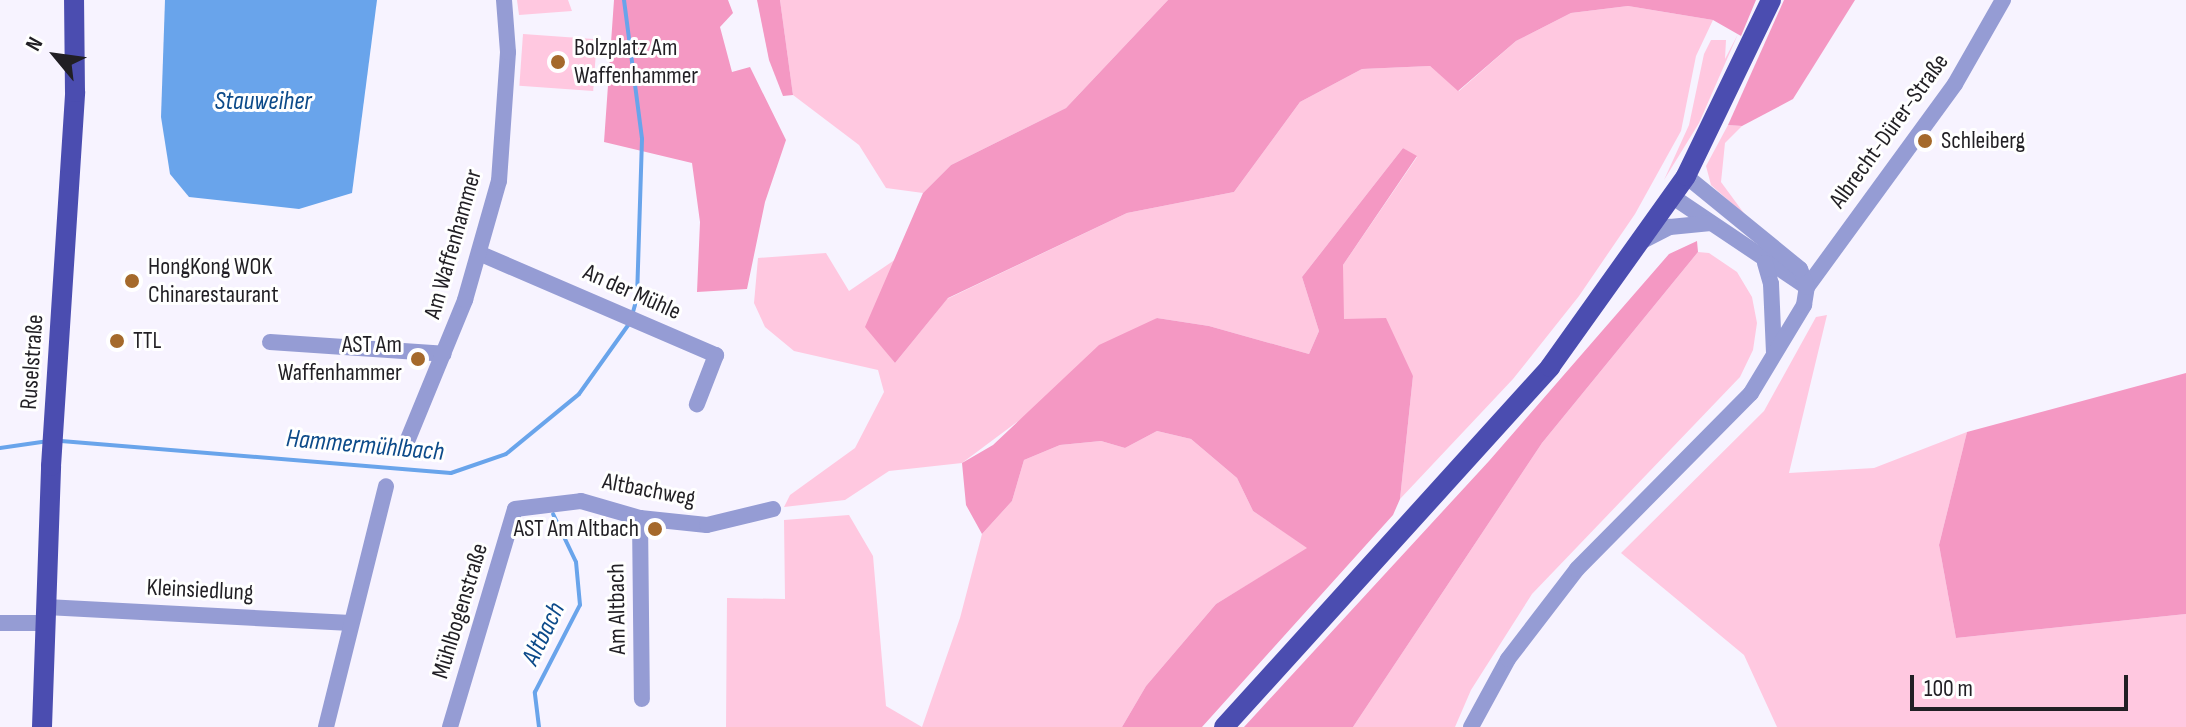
<!DOCTYPE html>
<html>
<head>
<meta charset="utf-8">
<style>
  body { margin:0 }
  #map { position:relative; width:2186px; height:727px; overflow:hidden; background:#f7f3ff; font-family:"Sofia Sans Condensed",sans-serif }
  div>[style] { position:absolute }
  .green>* { inset:0; background:#ffc8e0; transform-origin:0 0 }
  .forest>* { inset:0; background:#f498c3 }
  .water>* { inset:0; background:#69a4eb }
  .stream>* { height:4px; margin:-2px; padding:0 2px; transform-origin:2px; border-radius:2px; background:#69a4eb }
  .minor>* { height:16px; margin:-8px; padding:0 8px; transform-origin:8px; border-radius:8px; background:#959cd4 }
  .major>* { height:20px; margin:-10px; padding:0 10px; transform-origin:10px; border-radius:10px; background:#4b4db0 }
  .dots>* { width:22px; height:22px; translate:-50% -50%; box-sizing:border-box; border:4px solid #fff; border-radius:50% }
  span { translate:-50% -50%; white-space:nowrap; text-align:center; line-height:1.15; -webkit-text-stroke:6px #fff; paint-order:stroke }
  .poi-label { font-size:24px; color:#211f24 }
  .left { translate:0 -50%; text-align:left }
  .right { translate:-100% -50%; text-align:right }
  .street-label { font-size:24px; color:#211f24 }
  .water-label { font-size:26px; color:#0d4b8a; font-style:italic }
  .north { position:absolute; left:16px; top:16px; width:80px; height:80px; -webkit-text-stroke:6px #fff; paint-order:stroke; rotate:299deg; font-size:22px; font-weight:700; line-height:32px; text-align:center; color:#211f24 }
  .north::after { content:''; display:block; margin:auto; width:28px; height:36px; background:#211f24; clip-path:polygon(50% 0,100% 100%,50% 72%,0 100%) }
  .scale { position:absolute; left:1910px; top:675px; width:218px; height:36px; box-sizing:border-box; border:4px solid #211f24; border-top:0; padding-left:10px; font-size:24px; line-height:28px; white-space:nowrap; color:#211f24; -webkit-text-stroke:6px #fff; paint-order:stroke }
</style>
</head>
<body>
<div id="map">
  <div class="green">
    <i style="clip-path:polygon(517px 0,568px 0,572px 11px,519px 15px)"></i>
    <i style="clip-path:polygon(780px 0,1168px 0,1066px 108px,951px 165px,923px 193px,886px 188px,859px 145px,793px 95px)"></i>
    <i style="clip-path:polygon(1628px 6px,1713px 20px,1696px 56px,1681px 131px,1635px 214px,1579px 296px,1513px 379px,1400px 499px,1413px 376px,1343px 319px,1343px 265px,1417px 157px,1403px 148px,1302px 277px,1319px 331px,1309px 354px,1209px 326px,1157px 318px,962px 463px,889px 471px,845px 500px,784px 507px,790px 495px,855px 448px,884px 392px,878px 370px,794px 351px,765px 327px,754px 303px,758px 258px,826px 253px,849px 291px,896px 259px,866px 327px,895px 363px,947px 299px,1127px 213px,1234px 192px,1300px 102px,1362px 69px,1430px 66px,1459px 91px,1516px 41px,1571px 13px)"></i>
    <i style="left:523px;top:34px;width:74px;height:52px;rotate:4deg"></i>
    <i style="clip-path:polygon(1738px 34px,1699px 123px,1664px 180px,1689px 125px,1704px 54px,1711px 40px,1726px 40px,1725px 59px)"></i>
    <i style="clip-path:polygon(1728px 125px,1742px 126px,1725px 143px,1721px 182px,1746px 216px,1711px 185px,1706px 166px)"></i>
    <i style="clip-path:polygon(1698px 252px,1709px 253px,1737px 272px,1752px 297px,1757px 323px,1753px 350px,1740px 377px,1532px 594px,1471px 690px,1455px 727px,1353px 727px,1542px 443px)"></i>
    <i style="clip-path:polygon(1827px 315px,1789px 473px,1874px 468px,1967px 432px,1939px 545px,1956px 638px,2186px 614px,2186px 727px,1777px 727px,1744px 655px,1621px 553px,1764px 411px,1816px 317px)"></i>
    <i style="clip-path:polygon(1157px 431px,1191px 439px,1237px 478px,1253px 511px,1308px 548px,1216px 604px,1146px 686px,1122px 727px,726px 727px,727px 598px,785px 599px,784px 520px,849px 515px,873px 556px,886px 706px,922px 727px,960px 618px,982px 534px,1012px 501px,1024px 460px,1060px 445px,1101px 441px,1125px 448px)"></i>
  </div>
  <div class="forest">
    <i style="clip-path:polygon(614px 0,728px 0,733px 13px,720px 27px,732px 72px,750px 67px,786px 140px,765px 202px,747px 289px,697px 292px,700px 222px,692px 163px,604px 142px)"></i>
    <i style="clip-path:polygon(757px 0,780px 0,793px 95px,783px 96px,769px 60px)"></i>
    <i style="clip-path:polygon(1168px 0,1756px 0,1741px 36px,1713px 20px,1628px 6px,1571px 13px,1516px 41px,1458px 91px,1430px 66px,1362px 69px,1300px 102px,1234px 192px,1127px 213px,948px 298px,895px 363px,865px 327px,923px 193px,951px 165px,1066px 108px)"></i>
    <i style="clip-path:polygon(1784px 0,1855px 0,1793px 99px,1742px 126px,1728px 125px)"></i>
    <i style="clip-path:polygon(1403px 148px,1417px 156px,1343px 265px,1344px 319px,1386px 318px,1413px 376px,1400px 499px,1393px 515px,1202px 727px,1122px 727px,1146px 686px,1216px 604px,1307px 548px,1253px 511px,1237px 478px,1191px 439px,1157px 431px,1125px 448px,1101px 441px,1060px 445px,1024px 460px,1012px 501px,982px 534px,966px 505px,962px 463px,993px 445px,1099px 345px,1157px 318px,1209px 326px,1309px 354px,1319px 331px,1302px 277px)"></i>
    <i style="clip-path:polygon(1697px 241px,1698px 252px,1542px 443px,1353px 727px,1244px 727px,1489px 461px,1669px 254px)"></i>
    <i style="clip-path:polygon(2186px 373px,2186px 614px,1956px 638px,1939px 545px,1967px 432px)"></i>
  </div>
  <div class="water">
    <i style="clip-path:polygon(165px 0,377px 0,352px 193px,299px 209px,189px 197px,170px 174px,161px 117px)"></i>
  </div>
  <div class="stream">
    <i style="left:624px;top:0;width:140px;rotate:82.6deg"></i>
    <i style="left:642px;top:139px;width:159px;rotate:91.8deg"></i>
    <i style="left:637px;top:298px;width:18px;rotate:106deg"></i>
    <i style="left:61px;top:441px;width:391px;rotate:4.7deg"></i>
    <i style="left:451px;top:473px;width:58px;rotate:-19.1deg"></i>
    <i style="left:506px;top:454px;width:94px;rotate:-39.4deg"></i>
    <i style="left:579px;top:394px;width:86px;rotate:-54.5deg"></i>
    <i style="left:0;top:448px;width:49px;rotate:-8.3deg"></i>
    <i style="left:539px;top:727px;width:35px;rotate:-97deg"></i>
    <i style="left:535px;top:692px;width:98px;rotate:-62.7deg"></i>
    <i style="left:580px;top:605px;width:43px;rotate:-95.3deg"></i>
    <i style="left:576px;top:562px;width:53px;rotate:-115.6deg"></i>
  </div>
  <div class="minor">
    <i style="left:1673px;top:197px;width:161px;rotate:33.9deg"></i>
    <i style="left:1644px;top:240px;width:29px;rotate:-27deg"></i>
    <i style="left:1670px;top:227px;width:41px;rotate:-5.6deg"></i>
    <i style="left:481px;top:254px;width:256px;rotate:23.3deg"></i>
    <i style="left:716px;top:355px;width:53px;rotate:111.2deg"></i>
    <i style="left:1765px;top:263px;width:22px;rotate:74deg"></i>
    <i style="left:1771px;top:284px;width:69px;rotate:87.5deg"></i>
    <i style="left:1807px;top:287px;width:251px;rotate:-53.9deg"></i>
    <i style="left:1955px;top:84px;width:97px;rotate:-60.3deg"></i>
    <i style="left:270px;top:342px;width:174px;rotate:3.9deg"></i>
    <i style="left:406px;top:444px;width:156px;rotate:-67.7deg"></i>
    <i style="left:465px;top:300px;width:124px;rotate:-74.1deg"></i>
    <i style="left:499px;top:181px;width:129px;rotate:-86deg"></i>
    <i style="left:508px;top:52px;width:52px;rotate:-94.4deg"></i>
    <i style="left:640px;top:518px;width:181px;rotate:89.4deg"></i>
    <i style="left:46px;top:607px;width:305px;rotate:3deg"></i>
    <i style="left:0;top:623px;width:46px"></i>
    <i style="left:326px;top:727px;width:248px;rotate:-76deg"></i>
    <i style="left:450px;top:727px;width:227px;rotate:-73.4deg"></i>
    <i style="left:515px;top:509px;width:66px;rotate:-6.9deg"></i>
    <i style="left:581px;top:501px;width:61px;rotate:16.1deg"></i>
    <i style="left:640px;top:518px;width:67px;rotate:6deg"></i>
    <i style="left:707px;top:525px;width:68px;rotate:-13.6deg"></i>
    <i style="left:1471px;top:727px;width:77px;rotate:-61.4deg"></i>
    <i style="left:1508px;top:659px;width:113px;rotate:-52.5deg"></i>
    <i style="left:1577px;top:569px;width:247px;rotate:-45.3deg"></i>
    <i style="left:1751px;top:393px;width:103px;rotate:-58.9deg"></i>
    <i style="left:1804px;top:305px;width:18px;rotate:-81deg"></i>
    <i style="left:1807px;top:287px;width:19px;rotate:-111deg"></i>
    <i style="left:1800px;top:269px;width:147px;rotate:-140.8deg"></i>
  </div>
  <div class="major">
    <i style="left:42px;top:727px;width:261px;rotate:-88deg"></i>
    <i style="left:51px;top:466px;width:375px;rotate:-86.3deg"></i>
    <i style="left:75px;top:92px;width:92px;rotate:-90.6deg"></i>
    <i style="left:1224px;top:727px;width:486px;rotate:-47.8deg"></i>
    <i style="left:1550px;top:367px;width:234px;rotate:-54.5deg"></i>
    <i style="left:1686px;top:176px;width:195px;rotate:-64.2deg"></i>
  </div>
  <div class="dots">
    <i style="left:558px;top:62px;background:#a5692b"></i>
    <i style="left:1925px;top:141px;background:#a5692b"></i>
    <i style="left:132px;top:281px;background:#a5692b"></i>
    <i style="left:117px;top:341px;background:#a5692b"></i>
    <i style="left:418px;top:359px;background:#a5692b"></i>
    <i style="left:655px;top:529px;background:#a5692b"></i>
  </div>
  <div class="poi-label">
    <span class="left" style="left:574px;top:62px">Bolzplatz Am<br>Waffenhammer</span>
    <span class="left" style="left:1941px;top:141px">Schleiberg</span>
    <span class="left" style="left:148px;top:281px">HongKong WOK<br>Chinarestaurant</span>
    <span class="left" style="left:133px;top:341px">TTL</span>
    <span class="right" style="left:402px;top:359px">AST Am<br>Waffenhammer</span>
    <span class="right" style="left:639px;top:529px">AST Am Altbach</span>
  </div>
  <div class="street-label">
    <span style="left:1889px;top:131px;rotate:-54deg">Albrecht-Dürer-Straße</span>
    <span style="left:453px;top:244px;rotate:-74deg">Am Waffenhammer</span>
    <span style="left:632px;top:292px;rotate:24deg">An der Mühle</span>
    <span style="left:32px;top:362px;rotate:-86deg">Ruselstraße</span>
    <span style="left:649px;top:490px;rotate:11deg">Altbachweg</span>
    <span style="left:200px;top:590px;rotate:3deg">Kleinsiedlung</span>
    <span style="left:617px;top:609px;rotate:-91deg">Am Altbach</span>
    <span style="left:460px;top:611px;rotate:-73deg">Mühlbogenstraße</span>
  </div>
  <div class="water-label">
    <span style="left:263px;top:102px">Stauweiher</span>
    <span style="left:365px;top:446px;rotate:5deg">Hammermühlbach</span>
    <span style="left:544px;top:634px;rotate:-64deg">Altbach</span>
  </div>
  <div class="north">N</div>
  <div class="scale">100 m</div>
</div>
</body>
</html>
